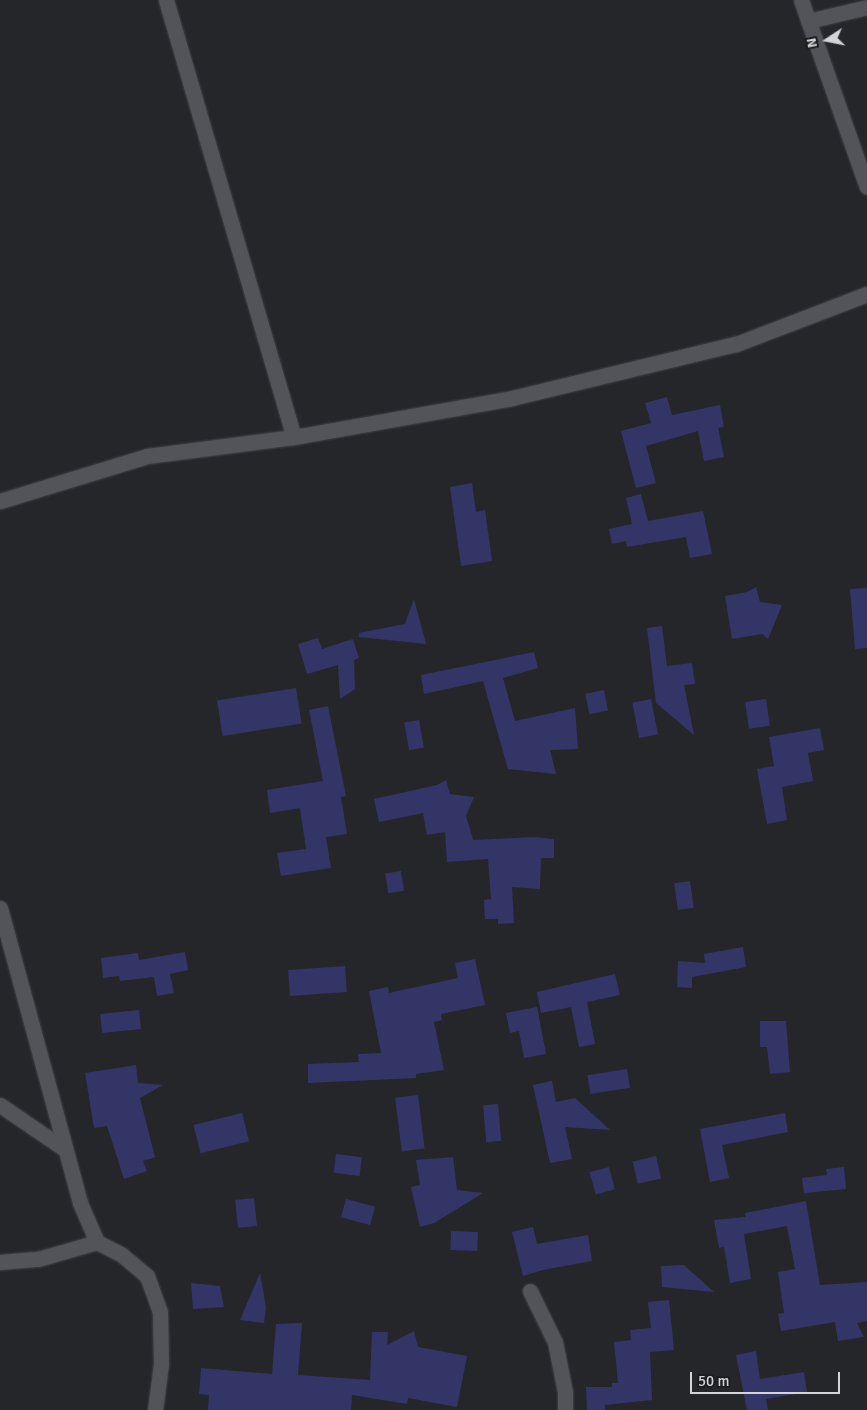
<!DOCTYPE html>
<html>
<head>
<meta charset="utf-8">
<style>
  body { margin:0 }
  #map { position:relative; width:867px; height:1410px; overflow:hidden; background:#25262a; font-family:Signika,sans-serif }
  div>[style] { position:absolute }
  .building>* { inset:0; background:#343567; transform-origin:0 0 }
  .roads { filter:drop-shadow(0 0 1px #424246) drop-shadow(0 0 1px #424246) }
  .street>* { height:15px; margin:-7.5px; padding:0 7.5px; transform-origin:7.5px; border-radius:7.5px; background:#535459 }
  span { translate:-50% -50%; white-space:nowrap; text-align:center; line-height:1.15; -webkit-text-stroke:4px #1c1c21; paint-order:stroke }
  .north { position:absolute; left:802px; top:15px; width:50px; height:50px; -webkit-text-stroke:4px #1c1c21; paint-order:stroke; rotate:259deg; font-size:14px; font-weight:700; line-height:20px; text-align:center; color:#d4d4d7 }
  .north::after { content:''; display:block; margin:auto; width:18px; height:22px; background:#d4d4d7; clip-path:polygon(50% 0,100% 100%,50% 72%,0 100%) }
  .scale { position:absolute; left:690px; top:1372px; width:150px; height:22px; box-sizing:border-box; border:2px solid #d4d4d7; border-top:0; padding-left:6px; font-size:15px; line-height:18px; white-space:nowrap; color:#d4d4d7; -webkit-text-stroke:4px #1c1c21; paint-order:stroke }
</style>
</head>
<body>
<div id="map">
  <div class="building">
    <i style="clip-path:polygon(667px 397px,672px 415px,720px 405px,724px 427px,718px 428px,724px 457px,704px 461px,698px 431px,646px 446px,656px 483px,636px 488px,621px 431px,651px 423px,645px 403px)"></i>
    <i style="clip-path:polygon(472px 483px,476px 512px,485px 510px,492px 561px,461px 566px,450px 487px)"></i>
    <i style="clip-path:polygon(641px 494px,648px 521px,703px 511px,712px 554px,690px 558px,686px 537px,627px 547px,626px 541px,612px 544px,609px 529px,632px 524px,626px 498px)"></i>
    <i style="clip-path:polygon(756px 587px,760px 602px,782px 605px,768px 639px,762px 634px,732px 639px,725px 596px,747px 592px)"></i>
    <i style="clip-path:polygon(867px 588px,867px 648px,855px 649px,850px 589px)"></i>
    <i style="clip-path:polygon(414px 599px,426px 644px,359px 637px,359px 633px,405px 624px)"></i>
    <i style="clip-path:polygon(662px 626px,667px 666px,692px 663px,695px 684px,684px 685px,694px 735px,656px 703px,647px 628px)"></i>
    <i style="clip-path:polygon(318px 638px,322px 649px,353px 639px,359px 658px,354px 660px,355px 689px,340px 699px,338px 665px,307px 674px,298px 644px)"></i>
    <i style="clip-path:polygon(534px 652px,538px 668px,503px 678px,515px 721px,575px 708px,578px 749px,550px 750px,556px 774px,508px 769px,483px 681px,424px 694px,421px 675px)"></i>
    <i style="left:296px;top:688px;width:36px;height:80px;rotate:81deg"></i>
    <i style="left:604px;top:690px;width:21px;height:19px;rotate:79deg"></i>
    <i style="left:651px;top:699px;width:36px;height:19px;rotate:79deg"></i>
    <i style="left:766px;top:699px;width:27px;height:21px;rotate:82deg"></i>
    <i style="clip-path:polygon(328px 706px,346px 796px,341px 797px,347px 834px,326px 837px,331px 868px,281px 876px,277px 853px,306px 849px,300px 808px,270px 813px,267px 790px,323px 781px,309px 710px)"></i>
    <i style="left:419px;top:720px;width:28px;height:15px;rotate:80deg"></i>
    <i style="clip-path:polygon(820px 728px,824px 750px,808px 753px,813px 781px,782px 787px,787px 820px,767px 824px,757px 769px,774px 766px,769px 737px)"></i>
    <i style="clip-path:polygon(446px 780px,450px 794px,474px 797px,466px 816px,473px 840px,534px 837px,554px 839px,554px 858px,541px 858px,540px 889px,512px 887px,514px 923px,498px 924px,498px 919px,485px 919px,484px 900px,491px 899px,488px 859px,447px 862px,445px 832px,427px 835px,423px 813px,379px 822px,374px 799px,437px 785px)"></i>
    <i style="left:401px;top:871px;width:20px;height:16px;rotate:81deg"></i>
    <i style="left:690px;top:881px;width:27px;height:16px;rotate:82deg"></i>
    <i style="clip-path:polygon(743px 947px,746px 967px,692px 977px,692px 988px,677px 987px,678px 961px,705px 963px,704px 954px)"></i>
    <i style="clip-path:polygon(185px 952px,188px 970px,170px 974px,174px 993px,157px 996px,154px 977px,120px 981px,119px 976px,103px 978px,101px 958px,138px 953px,139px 960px)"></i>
    <i style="clip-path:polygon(475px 959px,485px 1005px,441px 1014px,442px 1020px,434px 1022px,444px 1070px,416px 1074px,416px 1078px,308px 1083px,308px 1064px,359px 1062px,358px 1054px,381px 1053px,369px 991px,388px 987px,389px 993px,458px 978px,455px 963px)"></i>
    <i style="left:345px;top:966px;width:26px;height:57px;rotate:86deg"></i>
    <i style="clip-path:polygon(615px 974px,620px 995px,587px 1002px,595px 1044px,579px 1047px,571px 1007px,541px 1013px,537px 992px)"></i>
    <i style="clip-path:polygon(537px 1007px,546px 1054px,524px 1058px,519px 1031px,510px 1033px,506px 1013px)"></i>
    <i style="left:139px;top:1010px;width:19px;height:39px;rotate:84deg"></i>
    <i style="clip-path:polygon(760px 1021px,786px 1021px,790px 1072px,770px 1074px,767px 1047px,760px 1047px)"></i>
    <i style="clip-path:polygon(136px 1065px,138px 1083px,163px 1085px,140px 1098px,155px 1157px,143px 1161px,147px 1171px,124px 1179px,107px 1126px,94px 1128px,85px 1073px)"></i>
    <i style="left:627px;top:1069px;width:19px;height:40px;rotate:81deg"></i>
    <i style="clip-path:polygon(552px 1081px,556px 1102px,575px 1098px,610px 1130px,565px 1127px,572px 1159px,550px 1163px,533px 1085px)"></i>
    <i style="left:418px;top:1095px;width:54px;height:23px;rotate:83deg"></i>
    <i style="left:498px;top:1104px;width:37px;height:15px;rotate:85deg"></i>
    <i style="left:242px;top:1113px;width:29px;height:50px;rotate:76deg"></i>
    <i style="clip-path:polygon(785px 1113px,788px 1132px,722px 1145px,729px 1178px,710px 1182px,700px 1129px)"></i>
    <i style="left:336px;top:1154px;width:26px;height:19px;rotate:7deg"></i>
    <i style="left:656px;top:1156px;width:23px;height:24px;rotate:77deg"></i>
    <i style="clip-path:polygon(453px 1157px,457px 1190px,483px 1193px,434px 1223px,420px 1227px,411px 1187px,420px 1185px,416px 1160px)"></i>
    <i style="left:609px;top:1167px;width:23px;height:20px;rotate:75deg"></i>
    <i style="clip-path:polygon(844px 1167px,846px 1189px,804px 1193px,802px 1178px,827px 1175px,826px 1169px)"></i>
    <i style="left:254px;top:1198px;width:28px;height:19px;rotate:84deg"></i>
    <i style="left:346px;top:1199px;width:30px;height:19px;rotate:15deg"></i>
    <i style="clip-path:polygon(806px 1201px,820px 1285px,867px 1282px,867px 1321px,857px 1323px,864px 1337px,838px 1341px,835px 1322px,781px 1331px,778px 1314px,784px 1313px,778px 1272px,795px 1269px,787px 1226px,744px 1234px,751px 1279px,730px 1283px,724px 1247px,719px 1248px,714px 1220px,746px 1217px,745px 1213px)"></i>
    <i style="clip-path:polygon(533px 1227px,537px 1244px,588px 1235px,592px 1261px,543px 1270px,523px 1276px,512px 1232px)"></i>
    <i style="left:451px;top:1231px;width:27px;height:19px;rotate:2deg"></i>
    <i style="clip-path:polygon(684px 1265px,714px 1292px,662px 1287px,661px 1266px)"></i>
    <i style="clip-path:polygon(260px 1273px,266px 1307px,264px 1323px,240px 1320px)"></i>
    <i style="clip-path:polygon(191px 1283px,220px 1286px,224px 1307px,193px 1309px)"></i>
    <i style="clip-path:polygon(669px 1300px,674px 1350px,650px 1352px,652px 1400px,605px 1405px,605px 1410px,587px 1410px,586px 1387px,612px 1387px,612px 1383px,618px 1383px,614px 1342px,631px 1340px,630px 1330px,651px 1328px,648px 1302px)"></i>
    <i style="clip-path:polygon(302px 1323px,298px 1375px,370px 1380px,372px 1332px,388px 1332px,387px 1345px,414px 1331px,418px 1347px,467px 1356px,457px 1407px,408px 1398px,407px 1404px,352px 1395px,351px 1410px,208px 1410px,209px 1395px,199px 1394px,201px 1368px,272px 1374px,276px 1324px)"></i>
    <i style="clip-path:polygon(756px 1351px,760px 1379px,804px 1372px,807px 1392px,766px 1399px,768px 1410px,747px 1410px,736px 1355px)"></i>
  </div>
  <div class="roads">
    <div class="street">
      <i style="left:166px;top:0;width:455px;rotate:73.7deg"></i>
      <i style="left:801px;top:0;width:198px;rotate:70.6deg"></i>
      <i style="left:808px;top:21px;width:61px;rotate:-13.3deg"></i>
      <i style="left:0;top:501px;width:154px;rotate:-17deg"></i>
      <i style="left:147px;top:456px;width:148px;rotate:-7.4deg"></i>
      <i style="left:294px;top:437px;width:221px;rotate:-10.1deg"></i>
      <i style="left:512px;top:398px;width:230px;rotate:-13.6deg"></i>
      <i style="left:736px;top:344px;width:140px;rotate:-20.9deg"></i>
      <i style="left:0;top:908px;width:306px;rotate:74.8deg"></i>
      <i style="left:80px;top:1203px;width:43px;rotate:66.4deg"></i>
      <i style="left:97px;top:1242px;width:28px;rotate:27deg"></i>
      <i style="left:122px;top:1255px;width:33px;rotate:40deg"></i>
      <i style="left:147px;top:1276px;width:38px;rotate:70deg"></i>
      <i style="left:160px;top:1312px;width:52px;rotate:88.9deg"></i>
      <i style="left:161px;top:1364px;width:46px;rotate:97.4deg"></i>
      <i style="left:0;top:1105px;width:76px;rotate:34.3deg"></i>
      <i style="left:0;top:1262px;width:38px;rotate:-5deg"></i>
      <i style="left:38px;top:1259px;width:61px;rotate:-16.1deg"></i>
      <i style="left:530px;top:1291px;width:57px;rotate:63.9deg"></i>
      <i style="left:555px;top:1342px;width:51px;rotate:78.7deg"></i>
      <i style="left:565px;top:1392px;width:18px;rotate:90deg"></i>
    </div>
  </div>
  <div class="north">N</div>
  <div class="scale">50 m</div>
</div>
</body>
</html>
